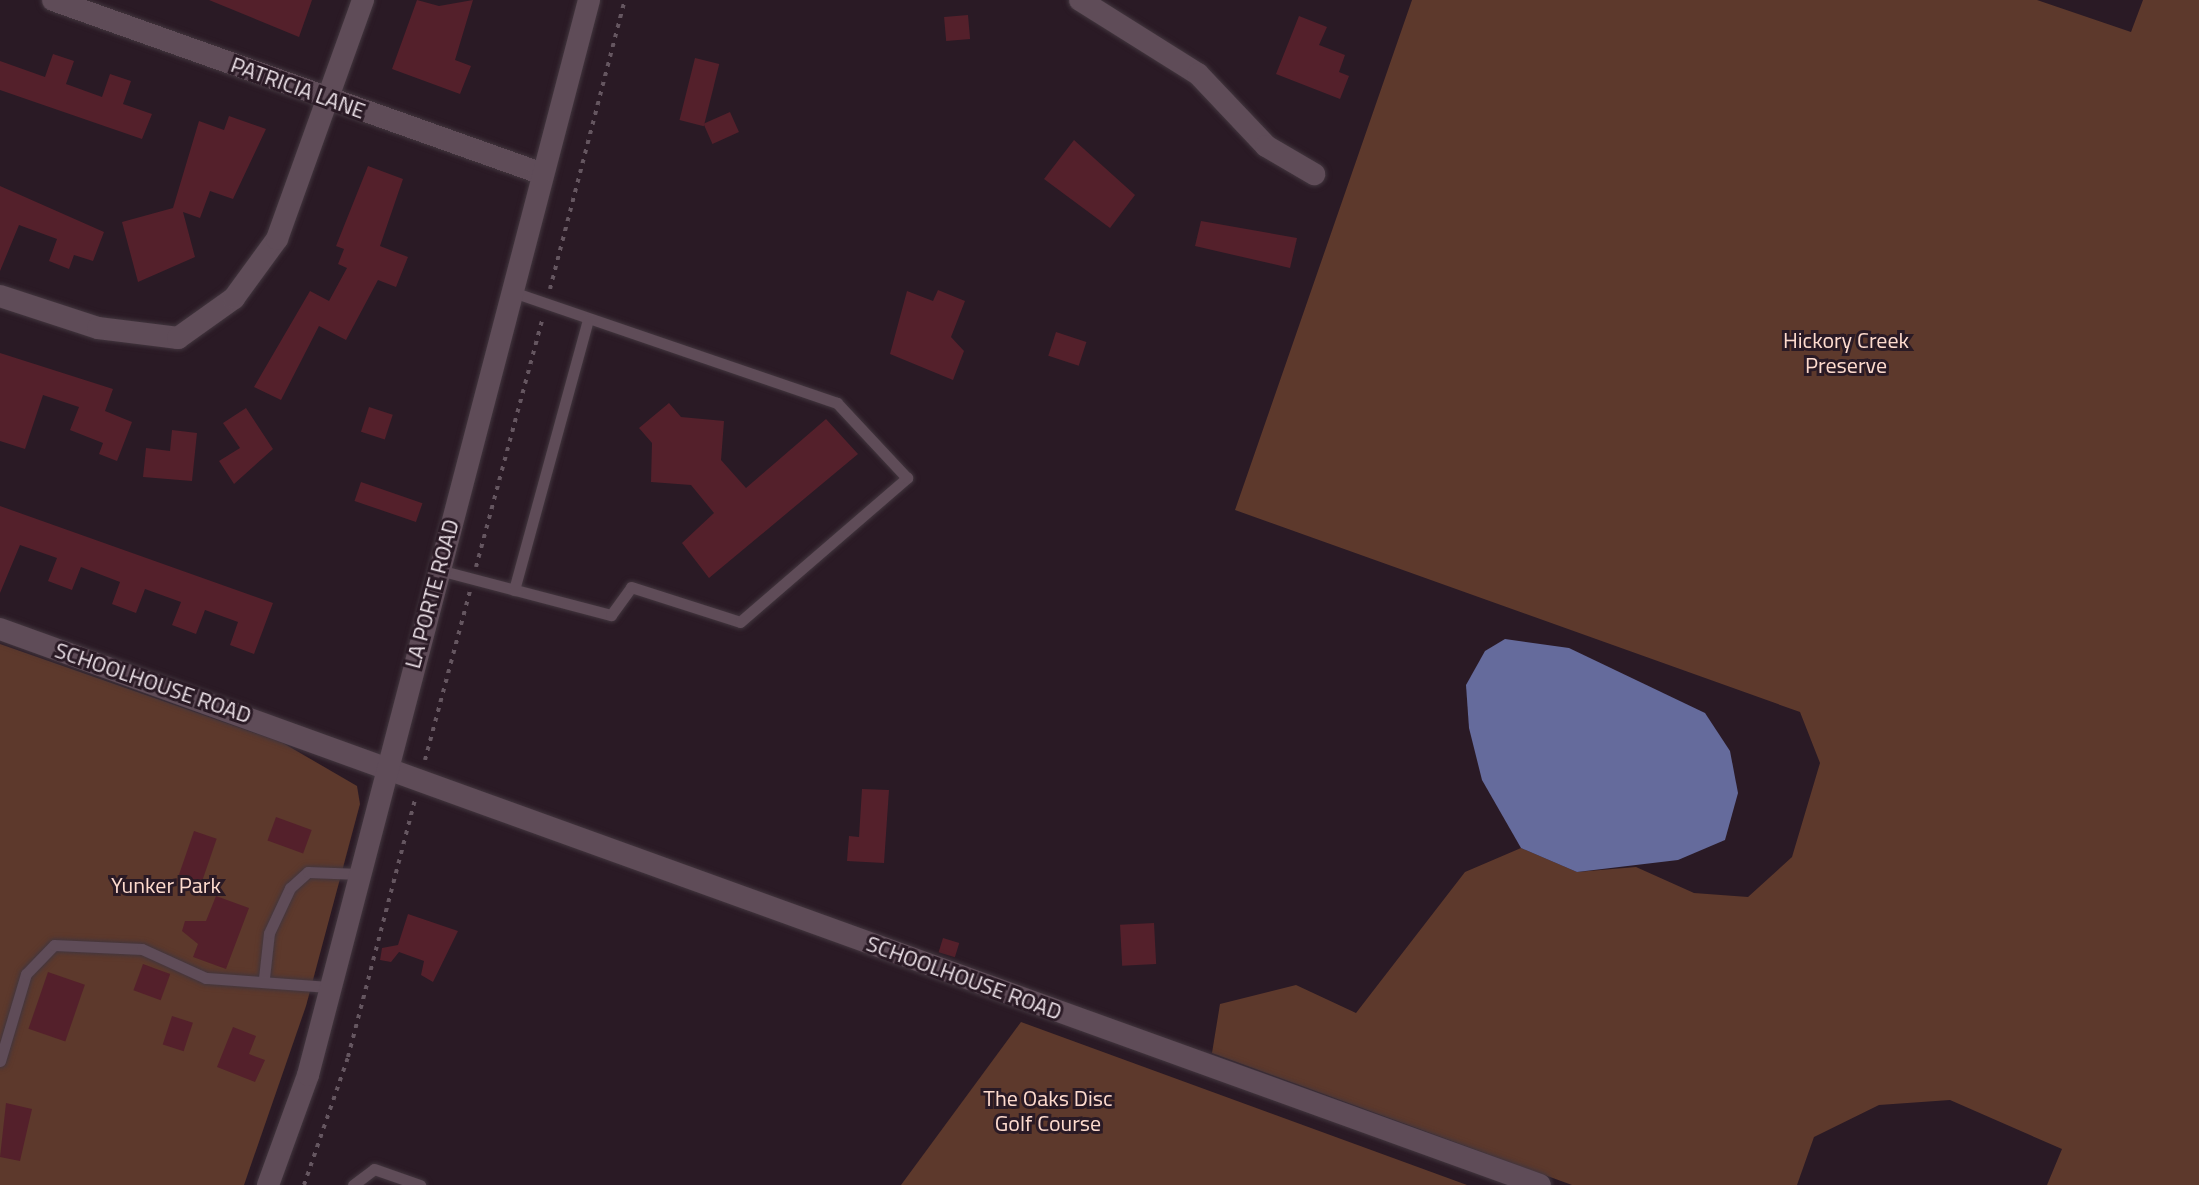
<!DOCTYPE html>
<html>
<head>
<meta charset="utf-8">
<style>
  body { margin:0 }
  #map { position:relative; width:2199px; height:1185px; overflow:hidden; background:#2a1a25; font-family:"Titillium Web",sans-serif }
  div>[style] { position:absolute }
  .green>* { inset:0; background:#5d392c }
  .water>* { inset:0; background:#656b9c }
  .building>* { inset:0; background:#54202b; transform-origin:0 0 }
  .path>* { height:4px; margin-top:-2px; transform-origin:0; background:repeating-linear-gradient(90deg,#655660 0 4px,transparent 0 10px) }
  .roads { filter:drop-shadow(0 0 2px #42363e) drop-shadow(0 0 2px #42363e) }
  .service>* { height:11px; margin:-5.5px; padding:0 5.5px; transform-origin:5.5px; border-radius:5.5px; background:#5f4c58 }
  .minor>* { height:22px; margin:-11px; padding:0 11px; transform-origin:11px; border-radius:11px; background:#5f4c58 }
  .tertiary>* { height:22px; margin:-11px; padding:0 11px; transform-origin:11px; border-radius:11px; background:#5f4c58 }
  span { translate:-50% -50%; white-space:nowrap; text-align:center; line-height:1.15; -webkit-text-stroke:6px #2a1a25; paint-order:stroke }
  .street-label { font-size:22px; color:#ede2e9 }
  .park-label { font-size:22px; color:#fedbce }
</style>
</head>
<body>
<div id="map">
  <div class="green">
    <i style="clip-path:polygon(1412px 0,2037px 0,2131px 32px,2143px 0,2199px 0,2199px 1185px,2047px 1185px,2062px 1149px,1950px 1100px,1879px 1105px,1814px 1137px,1797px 1185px,1572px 1185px,1212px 1053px,1220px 1004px,1296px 985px,1356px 1013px,1465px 872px,1521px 848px,1577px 872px,1636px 867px,1694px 893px,1748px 897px,1792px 857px,1820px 763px,1800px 712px,1235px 510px)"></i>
    <i style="clip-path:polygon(0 644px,283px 743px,357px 786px,360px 804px,306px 1006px,244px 1185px,0 1185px)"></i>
    <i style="clip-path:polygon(1021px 1022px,1467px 1185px,901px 1185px)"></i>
  </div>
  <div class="water">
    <i style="clip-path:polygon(1505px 639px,1569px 648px,1705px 713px,1730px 751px,1738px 793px,1725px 840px,1678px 860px,1577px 872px,1521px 848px,1482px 780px,1469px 728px,1466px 685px,1485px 651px)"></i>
  </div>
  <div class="building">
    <i style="clip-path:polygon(209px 0,312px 0,299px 37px)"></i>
    <i style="clip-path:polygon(417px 0,439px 6px,473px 0,455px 60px,471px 66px,460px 94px,392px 69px)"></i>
    <i style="left:968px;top:15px;width:24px;height:24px;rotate:85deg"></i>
    <i style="clip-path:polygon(1299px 16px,1327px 27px,1319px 45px,1345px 55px,1339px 72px,1349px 76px,1340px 99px,1276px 74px)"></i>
    <i style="clip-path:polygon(53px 54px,74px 61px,66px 84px,102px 97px,110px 74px,131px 81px,123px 104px,152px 114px,142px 139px,0 90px,0 61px,45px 77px)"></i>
    <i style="left:695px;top:58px;width:25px;height:64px;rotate:14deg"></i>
    <i style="left:730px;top:112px;width:22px;height:29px;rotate:66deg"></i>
    <i style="clip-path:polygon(229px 116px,266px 129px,233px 199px,210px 191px,200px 218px,183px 212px,195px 257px,138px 282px,122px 222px,173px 208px,199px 121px,224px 130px)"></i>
    <i style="clip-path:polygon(1074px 140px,1135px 195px,1110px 228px,1044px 179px)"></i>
    <i style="clip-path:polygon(368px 166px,403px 179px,380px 246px,408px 257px,396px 287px,378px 280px,346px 340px,319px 326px,281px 400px,254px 387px,310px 291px,329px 301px,347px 268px,338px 264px,344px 249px,336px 246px)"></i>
    <i style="clip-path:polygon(0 186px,104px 232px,93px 261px,74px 255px,69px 269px,49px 261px,57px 239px,19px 225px,0 271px)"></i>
    <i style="clip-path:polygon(1201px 221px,1297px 238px,1290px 268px,1195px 246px)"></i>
    <i style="clip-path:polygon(938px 290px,965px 301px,951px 337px,964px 351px,953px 380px,890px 354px,907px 291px,933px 301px)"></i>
    <i style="left:1056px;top:332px;width:32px;height:25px;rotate:18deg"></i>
    <i style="clip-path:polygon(0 353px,113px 389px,105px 411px,132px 422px,117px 461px,99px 454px,103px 443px,70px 430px,79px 407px,43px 395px,25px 449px,0 441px)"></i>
    <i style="clip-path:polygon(669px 403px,681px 417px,724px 421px,721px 460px,746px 488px,826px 419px,858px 454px,709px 578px,682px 543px,714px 513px,691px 485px,651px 482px,652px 443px,639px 428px)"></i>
    <i style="left:369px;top:407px;width:25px;height:26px;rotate:18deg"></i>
    <i style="clip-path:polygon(246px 408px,273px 449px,234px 484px,219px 461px,240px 448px,223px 423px)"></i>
    <i style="clip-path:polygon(172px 430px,197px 433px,192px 481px,143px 477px,146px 448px,170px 451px)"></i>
    <i style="left:361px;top:482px;width:65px;height:20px;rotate:19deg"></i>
    <i style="clip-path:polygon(0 506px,273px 603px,254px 654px,230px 645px,238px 622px,205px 610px,196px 634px,172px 625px,181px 602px,145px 589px,136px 613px,112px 604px,120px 582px,81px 567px,72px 590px,48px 581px,57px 558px,20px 545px,0 593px)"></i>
    <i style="clip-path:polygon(862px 789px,889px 790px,884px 863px,847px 861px,849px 836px,859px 837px)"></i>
    <i style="left:276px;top:817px;width:38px;height:25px;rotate:20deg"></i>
    <i style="left:194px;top:831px;width:24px;height:52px;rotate:19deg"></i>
    <i style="clip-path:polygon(216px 896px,249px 908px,226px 969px,193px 957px,198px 944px,182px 931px,185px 921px,206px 921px)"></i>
    <i style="clip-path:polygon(408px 914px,458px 931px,433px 982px,421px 975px,424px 961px,399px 952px,391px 962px,380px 960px,382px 948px,398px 945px)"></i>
    <i style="left:1154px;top:923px;width:41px;height:34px;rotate:87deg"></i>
    <i style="left:943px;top:938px;width:17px;height:15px;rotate:17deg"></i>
    <i style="left:143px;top:964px;width:29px;height:28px;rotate:20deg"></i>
    <i style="left:48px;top:972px;width:39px;height:60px;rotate:19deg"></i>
    <i style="left:172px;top:1016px;width:22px;height:30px;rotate:18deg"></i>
    <i style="clip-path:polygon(233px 1027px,256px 1036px,249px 1054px,265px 1060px,255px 1082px,217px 1067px)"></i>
    <i style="clip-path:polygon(6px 1103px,32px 1109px,20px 1161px,0 1157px)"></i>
  </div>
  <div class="path">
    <i style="left:550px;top:289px;width:299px;rotate:-75.5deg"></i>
    <i style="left:476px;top:567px;width:259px;rotate:-75deg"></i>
    <i style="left:425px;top:760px;width:175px;rotate:-75.1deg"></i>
    <i style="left:304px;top:1185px;width:135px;rotate:-71deg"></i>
    <i style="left:348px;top:1057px;width:266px;rotate:-75.4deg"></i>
  </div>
  <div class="roads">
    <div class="service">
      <i style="left:439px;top:570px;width:178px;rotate:14.7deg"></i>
      <i style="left:611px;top:615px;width:34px;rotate:-54deg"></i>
      <i style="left:631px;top:587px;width:114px;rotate:17.8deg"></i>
      <i style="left:740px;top:622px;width:221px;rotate:-40.8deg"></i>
      <i style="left:907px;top:478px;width:103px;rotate:-133deg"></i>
      <i style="left:837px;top:403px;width:343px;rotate:-161.1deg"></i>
      <i style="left:514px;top:590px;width:281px;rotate:-74.7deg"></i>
      <i style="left:264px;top:978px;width:45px;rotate:-83.7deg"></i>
      <i style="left:269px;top:933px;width:50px;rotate:-65deg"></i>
      <i style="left:290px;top:888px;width:24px;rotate:-42deg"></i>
      <i style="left:308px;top:872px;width:52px;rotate:2.2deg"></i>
      <i style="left:0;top:1061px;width:91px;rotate:-73.4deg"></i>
      <i style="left:26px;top:974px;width:40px;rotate:-46deg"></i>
      <i style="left:54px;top:945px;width:88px;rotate:2.6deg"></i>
      <i style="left:142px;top:949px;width:70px;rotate:24.4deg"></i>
      <i style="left:206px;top:978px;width:124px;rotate:4.2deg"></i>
      <i style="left:353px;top:1185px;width:26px;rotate:-37deg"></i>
      <i style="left:374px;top:1169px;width:49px;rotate:19.2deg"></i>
    </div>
    <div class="minor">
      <i style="left:53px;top:0;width:520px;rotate:19.55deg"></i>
      <i style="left:1080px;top:0;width:139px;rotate:32.1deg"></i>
      <i style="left:1198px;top:74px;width:99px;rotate:46.6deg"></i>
      <i style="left:1266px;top:146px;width:56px;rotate:30.3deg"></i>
      <i style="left:0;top:296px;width:103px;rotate:18.1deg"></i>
      <i style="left:98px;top:328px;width:81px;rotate:7.1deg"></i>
      <i style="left:178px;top:338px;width:69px;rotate:-35.5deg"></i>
      <i style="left:234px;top:298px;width:73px;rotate:-53.9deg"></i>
      <i style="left:277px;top:239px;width:254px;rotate:-70.2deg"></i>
      <i style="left:0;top:629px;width:1637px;rotate:19.85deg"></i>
    </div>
    <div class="tertiary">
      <i style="left:268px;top:1185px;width:117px;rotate:-70deg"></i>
      <i style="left:308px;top:1075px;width:1111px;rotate:-75.35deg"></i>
    </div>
  </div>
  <div class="street-label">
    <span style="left:298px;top:88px;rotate:20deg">PATRICIA LANE</span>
    <span style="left:432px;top:594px;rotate:-75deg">LA PORTE ROAD</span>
    <span style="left:153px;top:683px;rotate:19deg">SCHOOLHOUSE ROAD</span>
    <span style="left:964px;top:978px;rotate:20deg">SCHOOLHOUSE ROAD</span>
  </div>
  <div class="park-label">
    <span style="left:1846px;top:353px">Hickory Creek<br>Preserve</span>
    <span style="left:166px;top:886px">Yunker Park</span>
    <span style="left:1048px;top:1111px">The Oaks Disc<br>Golf Course</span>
  </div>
</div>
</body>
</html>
